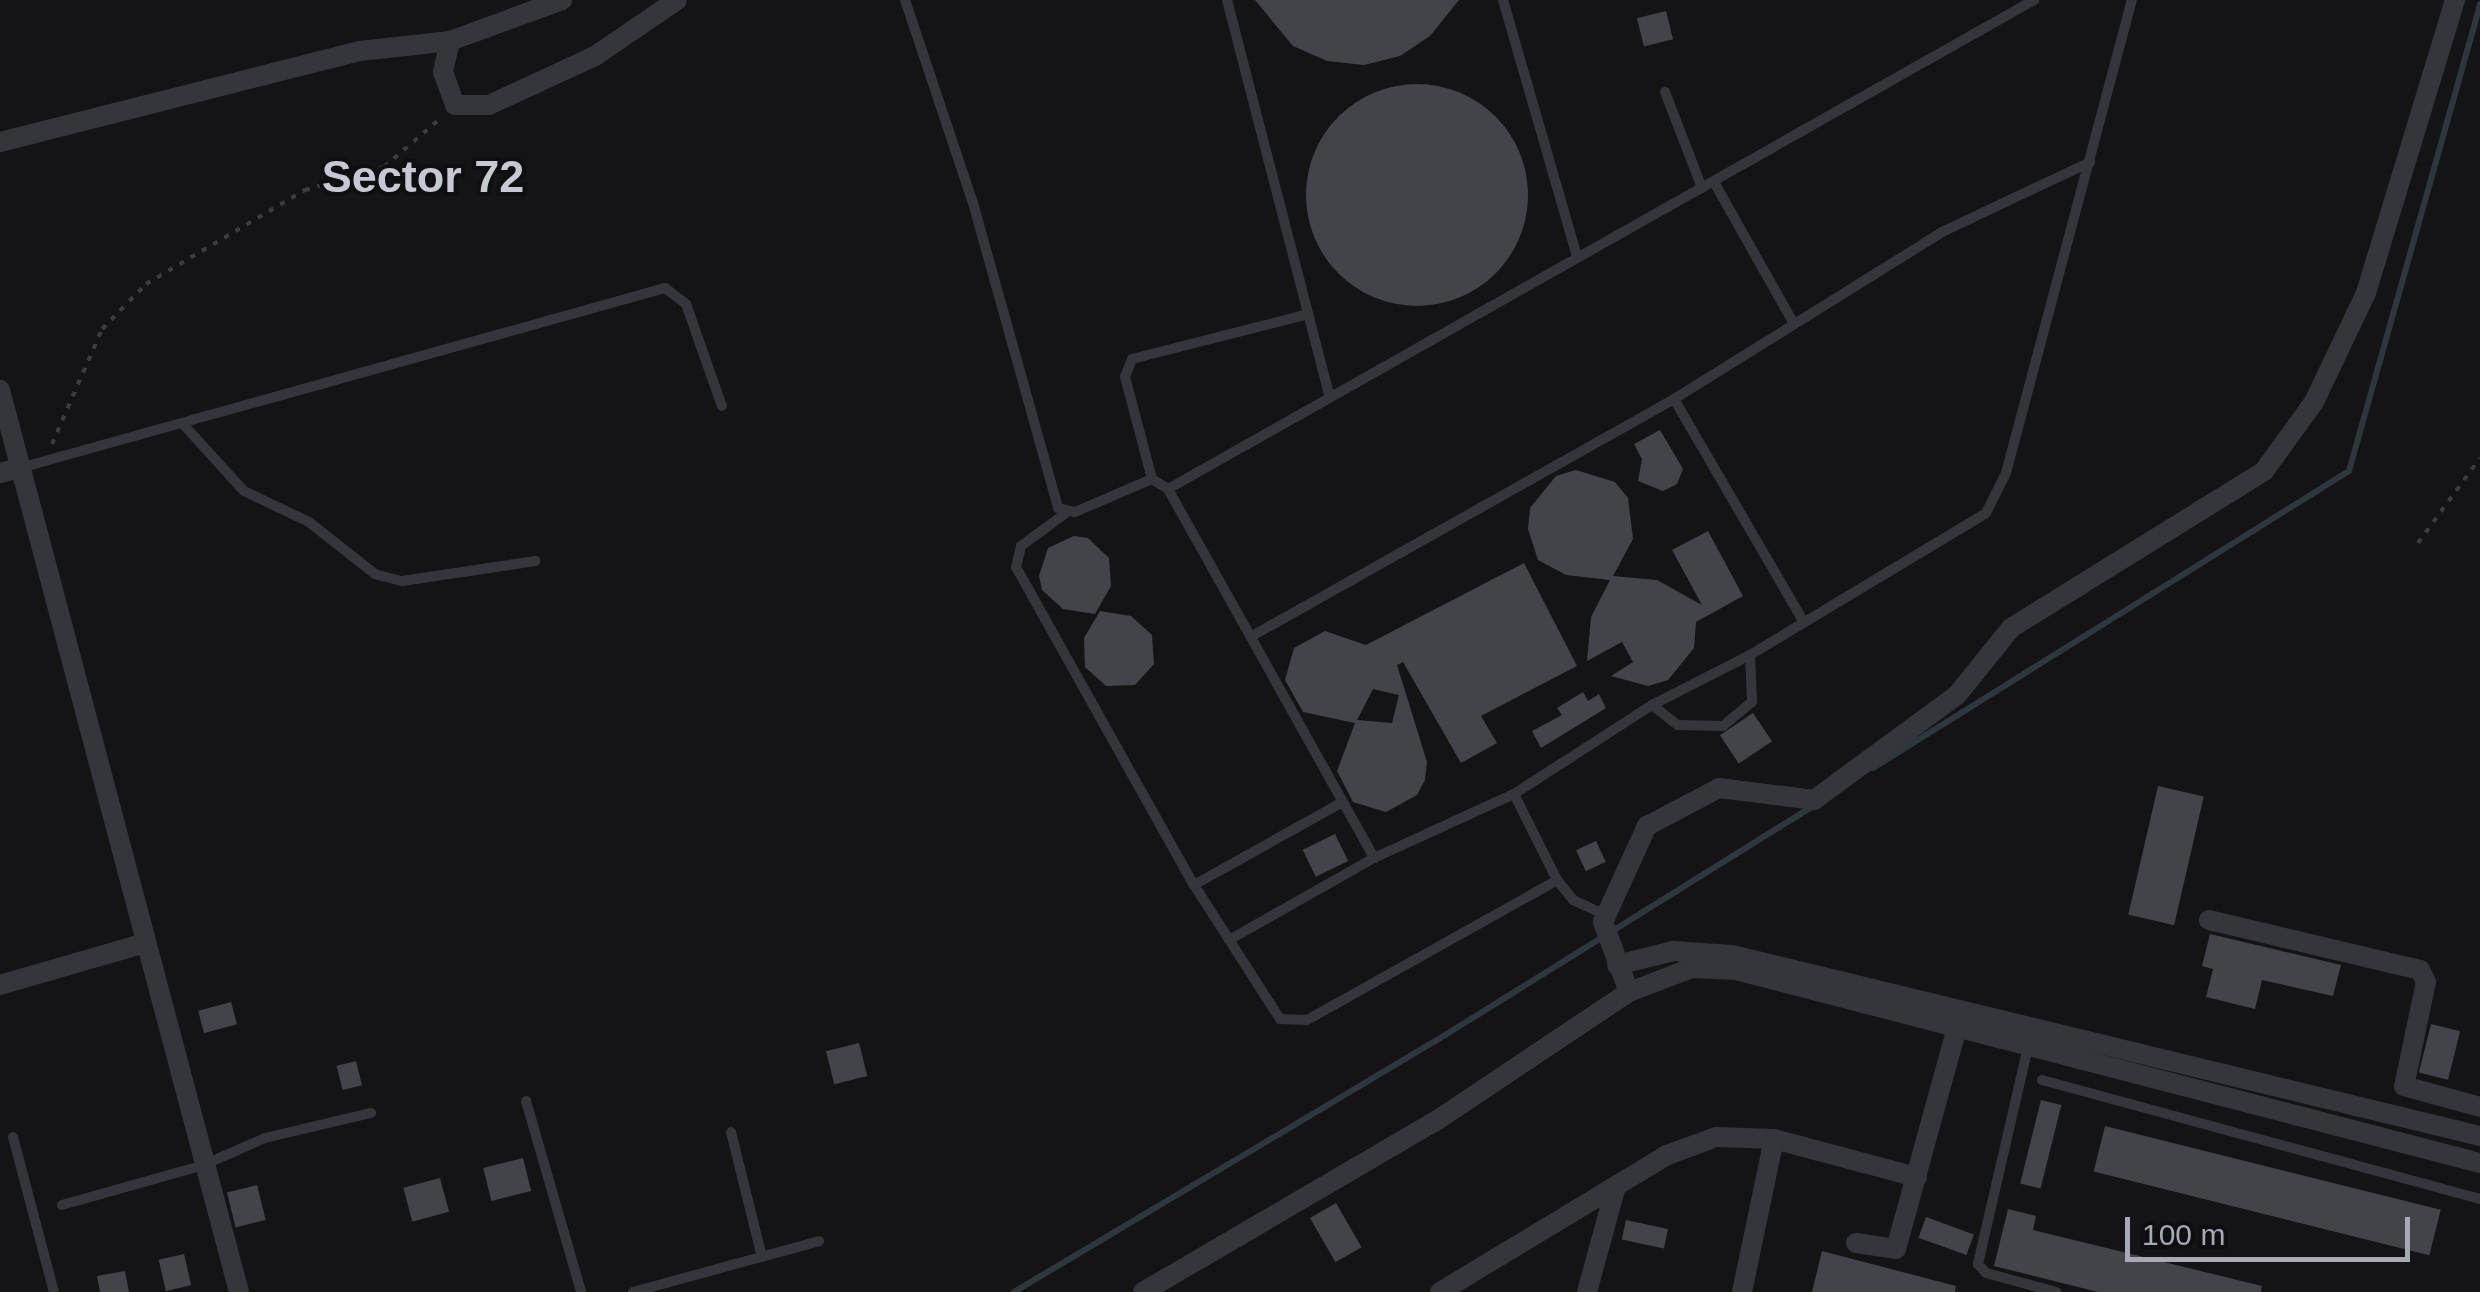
<!DOCTYPE html>
<html>
<head>
<meta charset="utf-8">
<style>
  body { margin:0 }
  #map { position:relative; width:2480px; height:1292px; overflow:hidden; background:#141416; font-family:Arial,sans-serif }
  div>[style] { position:absolute }
  .stream>* { height:6px; margin:-3px; padding:0 3px; transform-origin:3px; border-radius:3px; background:#2e363e }
  .building>* { inset:0; background:#434449; transform-origin:0 0 }
  .round { border-radius:50% }
  .path>* { height:4px; margin-top:-2px; transform-origin:0; background:repeating-linear-gradient(90deg,#3b3d41 0 5px,transparent 0 13px) }
  .lane>* { height:10px; margin:-5px; padding:0 5px; transform-origin:5px; border-radius:5px; background:#35363b }
  .street>* { height:20px; margin:-10px; padding:0 10px; transform-origin:10px; border-radius:10px; background:#35363b }
  span { translate:-50% -50%; white-space:nowrap; text-align:center; line-height:1.15; -webkit-text-stroke:8px #0f0f11; paint-order:stroke }
  .district-label { font-size:45px; color:#c7c9d2; font-weight:700 }
  .scale { position:absolute; left:2125px; top:1217px; width:285px; height:45px; box-sizing:border-box; border:5px solid #a7aab5; border-top:0; padding-left:12px; font-size:30px; line-height:35px; white-space:nowrap; color:#a7aab5; -webkit-text-stroke:8px #0f0f11; paint-order:stroke }
</style>
</head>
<body>
<div id="map">
  <div class="stream">
    <i style="left:1873px;top:768px;width:561px;rotate:-31.96deg"></i>
    <i style="left:2349px;top:471px;width:485px;rotate:-74.3deg"></i>
    <i style="left:1014px;top:1292px;width:489px;rotate:-30.8deg"></i>
    <i style="left:1434px;top:1042px;width:445px;rotate:-31.9deg"></i>
  </div>
  <div class="building">
    <i style="clip-path:polygon(1255px 0,1459px 0,1430px 36px,1400px 56px,1364px 65px,1327px 61px,1293px 46px)"></i>
    <i style="left:1666px;top:11px;width:29px;height:30px;rotate:76deg"></i>
    <i class="round" style="left:1306px;top:84px;width:222px;height:222px"></i>
    <i style="clip-path:polygon(1660px 430px,1683px 469px,1677px 484px,1663px 491px,1638px 481px,1642px 459px,1634px 444px)"></i>
    <i style="clip-path:polygon(1576px 470px,1615px 482px,1628px 498px,1633px 539px,1613px 576px,1657px 580px,1702px 605px,1672px 550px,1708px 531px,1743px 596px,1696px 622px,1694px 648px,1668px 680px,1648px 686px,1611px 676px,1633px 662px,1622px 642px,1587px 661px,1591px 617px,1610px 580px,1566px 575px,1538px 560px,1528px 529px,1530px 508px,1556px 476px)"></i>
    <i style="clip-path:polygon(1074px 536px,1088px 538px,1109px 558px,1111px 586px,1095px 614px,1063px 609px,1042px 590px,1039px 576px,1048px 548px)"></i>
    <i style="clip-path:polygon(evenodd,1524px 563px,1577px 666px,1481px 716px,1497px 743px,1461px 763px,1403px 662px,1397px 665px,1427px 762px,1425px 780px,1417px 795px,1386px 812px,1353px 802px,1337px 771px,1355px 723px,1303px 712px,1285px 680px,1294px 648px,1325px 631px,1366px 645px,1524px 563px,1373px 689px,1399px 695px,1392px 723px,1357px 720px,1373px 689px)"></i>
    <i style="clip-path:polygon(1100px 611px,1131px 616px,1152px 635px,1154px 664px,1135px 685px,1106px 686px,1085px 667px,1084px 638px)"></i>
    <i style="clip-path:polygon(1583px 692px,1588px 701px,1599px 694px,1606px 708px,1541px 748px,1532px 731px,1562px 715px,1557px 708px)"></i>
    <i style="left:1753px;top:713px;width:34px;height:40px;rotate:56deg"></i>
    <i style="left:2158px;top:786px;width:47px;height:132px;rotate:13deg"></i>
    <i style="left:1335px;top:834px;width:30px;height:36px;rotate:64deg"></i>
    <i style="left:1596px;top:841px;width:23px;height:22px;rotate:65deg"></i>
    <i style="clip-path:polygon(2210px 934px,2341px 965px,2333px 996px,2262px 980px,2255px 1009px,2206px 997px,2213px 969px,2202px 966px)"></i>
    <i style="left:231px;top:1002px;width:23px;height:34px;rotate:75deg"></i>
    <i style="left:2431px;top:1024px;width:30px;height:50px;rotate:14deg"></i>
    <i style="left:859px;top:1043px;width:34px;height:34px;rotate:76deg"></i>
    <i style="left:356px;top:1061px;width:25px;height:20px;rotate:76deg"></i>
    <i style="left:2041px;top:1100px;width:21px;height:86px;rotate:14deg"></i>
    <i style="left:2105px;top:1126px;width:346px;height:47px;rotate:14deg"></i>
    <i style="left:523px;top:1158px;width:34px;height:41px;rotate:76deg"></i>
    <i style="left:440px;top:1178px;width:35px;height:38px;rotate:75deg"></i>
    <i style="left:257px;top:1185px;width:36px;height:31px;rotate:76deg"></i>
    <i style="left:1336px;top:1203px;width:51px;height:30px;rotate:60deg"></i>
    <i style="clip-path:polygon(2008px 1209px,2036px 1216px,2033px 1230px,2262px 1286px,2261px 1292px,2098px 1292px,1994px 1266px)"></i>
    <i style="left:1926px;top:1217px;width:51px;height:22px;rotate:20deg"></i>
    <i style="left:1626px;top:1220px;width:43px;height:20px;rotate:12deg"></i>
    <i style="clip-path:polygon(1822px 1251px,1956px 1286px,1955px 1292px,1812px 1292px)"></i>
    <i style="left:184px;top:1254px;width:32px;height:26px;rotate:77deg"></i>
    <i style="clip-path:polygon(125px 1271px,129px 1292px,100px 1292px,97px 1276px)"></i>
  </div>
  <div class="path">
    <i style="left:52px;top:444px;width:125px;rotate:-66.5deg"></i>
    <i style="left:102px;top:329px;width:63px;rotate:-45.6deg"></i>
    <i style="left:146px;top:284px;width:185px;rotate:-30.6deg"></i>
    <i style="left:305px;top:190px;width:82px;rotate:-16.2deg"></i>
    <i style="left:384px;top:167px;width:75px;rotate:-40.7deg"></i>
    <i style="left:2418px;top:543px;width:105px;rotate:-53.9deg"></i>
  </div>
  <div class="lane">
    <i style="left:905px;top:0;width:214px;rotate:71.5deg"></i>
    <i style="left:973px;top:203px;width:317px;rotate:74.4deg"></i>
    <i style="left:1058px;top:508px;width:17px;rotate:13deg"></i>
    <i style="left:1075px;top:512px;width:84px;rotate:-23.2deg"></i>
    <i style="left:1152px;top:479px;width:19px;rotate:32deg"></i>
    <i style="left:1168px;top:489px;width:423px;rotate:60.8deg"></i>
    <i style="left:1227px;top:0;width:408px;rotate:75.5deg"></i>
    <i style="left:1503px;top:0;width:266px;rotate:73.9deg"></i>
    <i style="left:1665px;top:92px;width:103px;rotate:68.9deg"></i>
    <i style="left:1714px;top:182px;width:163px;rotate:60.6deg"></i>
    <i style="left:1674px;top:399px;width:316px;rotate:-31.9deg"></i>
    <i style="left:1942px;top:232px;width:164px;rotate:-25.3deg"></i>
    <i style="left:183px;top:424px;width:91px;rotate:47.7deg"></i>
    <i style="left:244px;top:491px;width:72px;rotate:25.5deg"></i>
    <i style="left:309px;top:522px;width:84px;rotate:38.2deg"></i>
    <i style="left:375px;top:574px;width:28px;rotate:15deg"></i>
    <i style="left:402px;top:581px;width:135px;rotate:-8.5deg"></i>
    <i style="left:20px;top:468px;width:670px;rotate:-15.59deg"></i>
    <i style="left:665px;top:288px;width:26px;rotate:37deg"></i>
    <i style="left:686px;top:304px;width:108px;rotate:70.6deg"></i>
    <i style="left:1152px;top:479px;width:106px;rotate:-104.8deg"></i>
    <i style="left:1125px;top:377px;width:19px;rotate:-69deg"></i>
    <i style="left:1132px;top:359px;width:182px;rotate:-14.3deg"></i>
    <i style="left:1168px;top:489px;width:995px;rotate:-29.45deg"></i>
    <i style="left:1066px;top:513px;width:56px;rotate:143.7deg"></i>
    <i style="left:1021px;top:546px;width:22px;rotate:103deg"></i>
    <i style="left:1016px;top:567px;width:364px;rotate:60.8deg"></i>
    <i style="left:1194px;top:885px;width:159px;rotate:57.3deg"></i>
    <i style="left:1280px;top:1019px;width:27px;rotate:2deg"></i>
    <i style="left:1307px;top:1020px;width:287px;rotate:-29.2deg"></i>
    <i style="left:1252px;top:636px;width:484px;rotate:-29.3deg"></i>
    <i style="left:1674px;top:399px;width:258px;rotate:59.8deg"></i>
    <i style="left:1652px;top:705px;width:33px;rotate:38deg"></i>
    <i style="left:1678px;top:725px;width:45px;rotate:1.3deg"></i>
    <i style="left:1723px;top:726px;width:38px;rotate:-40deg"></i>
    <i style="left:1752px;top:702px;width:47px;rotate:-92.4deg"></i>
    <i style="left:1514px;top:794px;width:96px;rotate:63.4deg"></i>
    <i style="left:1557px;top:880px;width:26px;rotate:51deg"></i>
    <i style="left:1573px;top:900px;width:35px;rotate:25deg"></i>
    <i style="left:1194px;top:885px;width:168px;rotate:-29.2deg"></i>
    <i style="left:1229px;top:940px;width:167px;rotate:-29.5deg"></i>
    <i style="left:1374px;top:858px;width:154px;rotate:-24.6deg"></i>
    <i style="left:1514px;top:794px;width:164px;rotate:-32.8deg"></i>
    <i style="left:1652px;top:705px;width:110px;rotate:-27deg"></i>
    <i style="left:1750px;top:655px;width:275px;rotate:-31deg"></i>
    <i style="left:1986px;top:513px;width:45px;rotate:-63.4deg"></i>
    <i style="left:2006px;top:473px;width:489px;rotate:-75.1deg"></i>
    <i style="left:2028px;top:1047px;width:223px;rotate:103deg"></i>
    <i style="left:1978px;top:1264px;width:12px;rotate:48deg"></i>
    <i style="left:1986px;top:1273px;width:73px;rotate:15.2deg"></i>
    <i style="left:2042px;top:1080px;width:454px;rotate:15.2deg"></i>
    <i style="left:526px;top:1101px;width:199px;rotate:73.9deg"></i>
    <i style="left:731px;top:1132px;width:129px;rotate:76.1deg"></i>
    <i style="left:13px;top:1137px;width:160px;rotate:75.2deg"></i>
    <i style="left:62px;top:1205px;width:144px;rotate:-15.7deg"></i>
    <i style="left:201px;top:1166px;width:70px;rotate:-23.6deg"></i>
    <i style="left:265px;top:1138px;width:109px;rotate:-13.3deg"></i>
    <i style="left:633px;top:1292px;width:193px;rotate:-15.3deg"></i>
  </div>
  <div class="street">
    <i style="left:562px;top:0;width:119px;rotate:159.9deg"></i>
    <i style="left:450px;top:41px;width:32px;rotate:103deg"></i>
    <i style="left:443px;top:72px;width:35px;rotate:70deg"></i>
    <i style="left:455px;top:105px;width:34px"></i>
    <i style="left:489px;top:105px;width:117px;rotate:-24.8deg"></i>
    <i style="left:595px;top:56px;width:99px;rotate:-34.3deg"></i>
    <i style="left:0;top:142px;width:371px;rotate:-14.2deg"></i>
    <i style="left:360px;top:51px;width:91px;rotate:-6.3deg"></i>
    <i style="left:0;top:390px;width:933px;rotate:75.16deg"></i>
    <i style="left:0;top:473px;width:21px;rotate:-14deg"></i>
    <i style="left:2209px;top:920px;width:217px;rotate:13.3deg"></i>
    <i style="left:2420px;top:970px;width:13px;rotate:63deg"></i>
    <i style="left:2426px;top:982px;width:106px;rotate:101.9deg"></i>
    <i style="left:2404px;top:1086px;width:79px;rotate:15.4deg"></i>
    <i style="left:1617px;top:965px;width:58px;rotate:-14deg"></i>
    <i style="left:1673px;top:951px;width:59px;rotate:3.9deg"></i>
    <i style="left:1732px;top:955px;width:770px;rotate:13.6deg"></i>
    <i style="left:0;top:985px;width:148px;rotate:-16.1deg"></i>
    <i style="left:1629px;top:992px;width:75px;rotate:-110.4deg"></i>
    <i style="left:1603px;top:922px;width:106px;rotate:-65.4deg"></i>
    <i style="left:1647px;top:826px;width:81px;rotate:-27.8deg"></i>
    <i style="left:1719px;top:788px;width:96px;rotate:7.2deg"></i>
    <i style="left:1814px;top:800px;width:177px;rotate:-36.3deg"></i>
    <i style="left:1957px;top:695px;width:86px;rotate:-51.1deg"></i>
    <i style="left:2011px;top:628px;width:298px;rotate:-31.8deg"></i>
    <i style="left:2264px;top:471px;width:85px;rotate:-54.1deg"></i>
    <i style="left:2314px;top:402px;width:121px;rotate:-64.5deg"></i>
    <i style="left:2366px;top:293px;width:306px;rotate:-73.1deg"></i>
    <i style="left:1856px;top:1243px;width:40px;rotate:8.5deg"></i>
    <i style="left:1896px;top:1249px;width:229px;rotate:-74.6deg"></i>
    <i style="left:1143px;top:1292px;width:339px;rotate:-30.3deg"></i>
    <i style="left:1436px;top:1121px;width:232px;rotate:-33.8deg"></i>
    <i style="left:1629px;top:992px;width:67px;rotate:-20.9deg"></i>
    <i style="left:1692px;top:968px;width:44px;rotate:2.6deg"></i>
    <i style="left:1736px;top:970px;width:769px;rotate:14.54deg"></i>
    <i style="left:1440px;top:1292px;width:265px;rotate:-31.1deg"></i>
    <i style="left:1667px;top:1155px;width:52px;rotate:-20.2deg"></i>
    <i style="left:1716px;top:1137px;width:58px;rotate:2deg"></i>
    <i style="left:1774px;top:1139px;width:148px;rotate:14.9deg"></i>
    <i style="left:1587px;top:1292px;width:110px;rotate:-74.7deg"></i>
    <i style="left:1742px;top:1292px;width:156px;rotate:-78.2deg"></i>
  </div>
  <div class="district-label">
    <span style="left:423px;top:177px">Sector 72</span>
  </div>
  <div class="scale">100 m</div>
</div>
</body>
</html>
